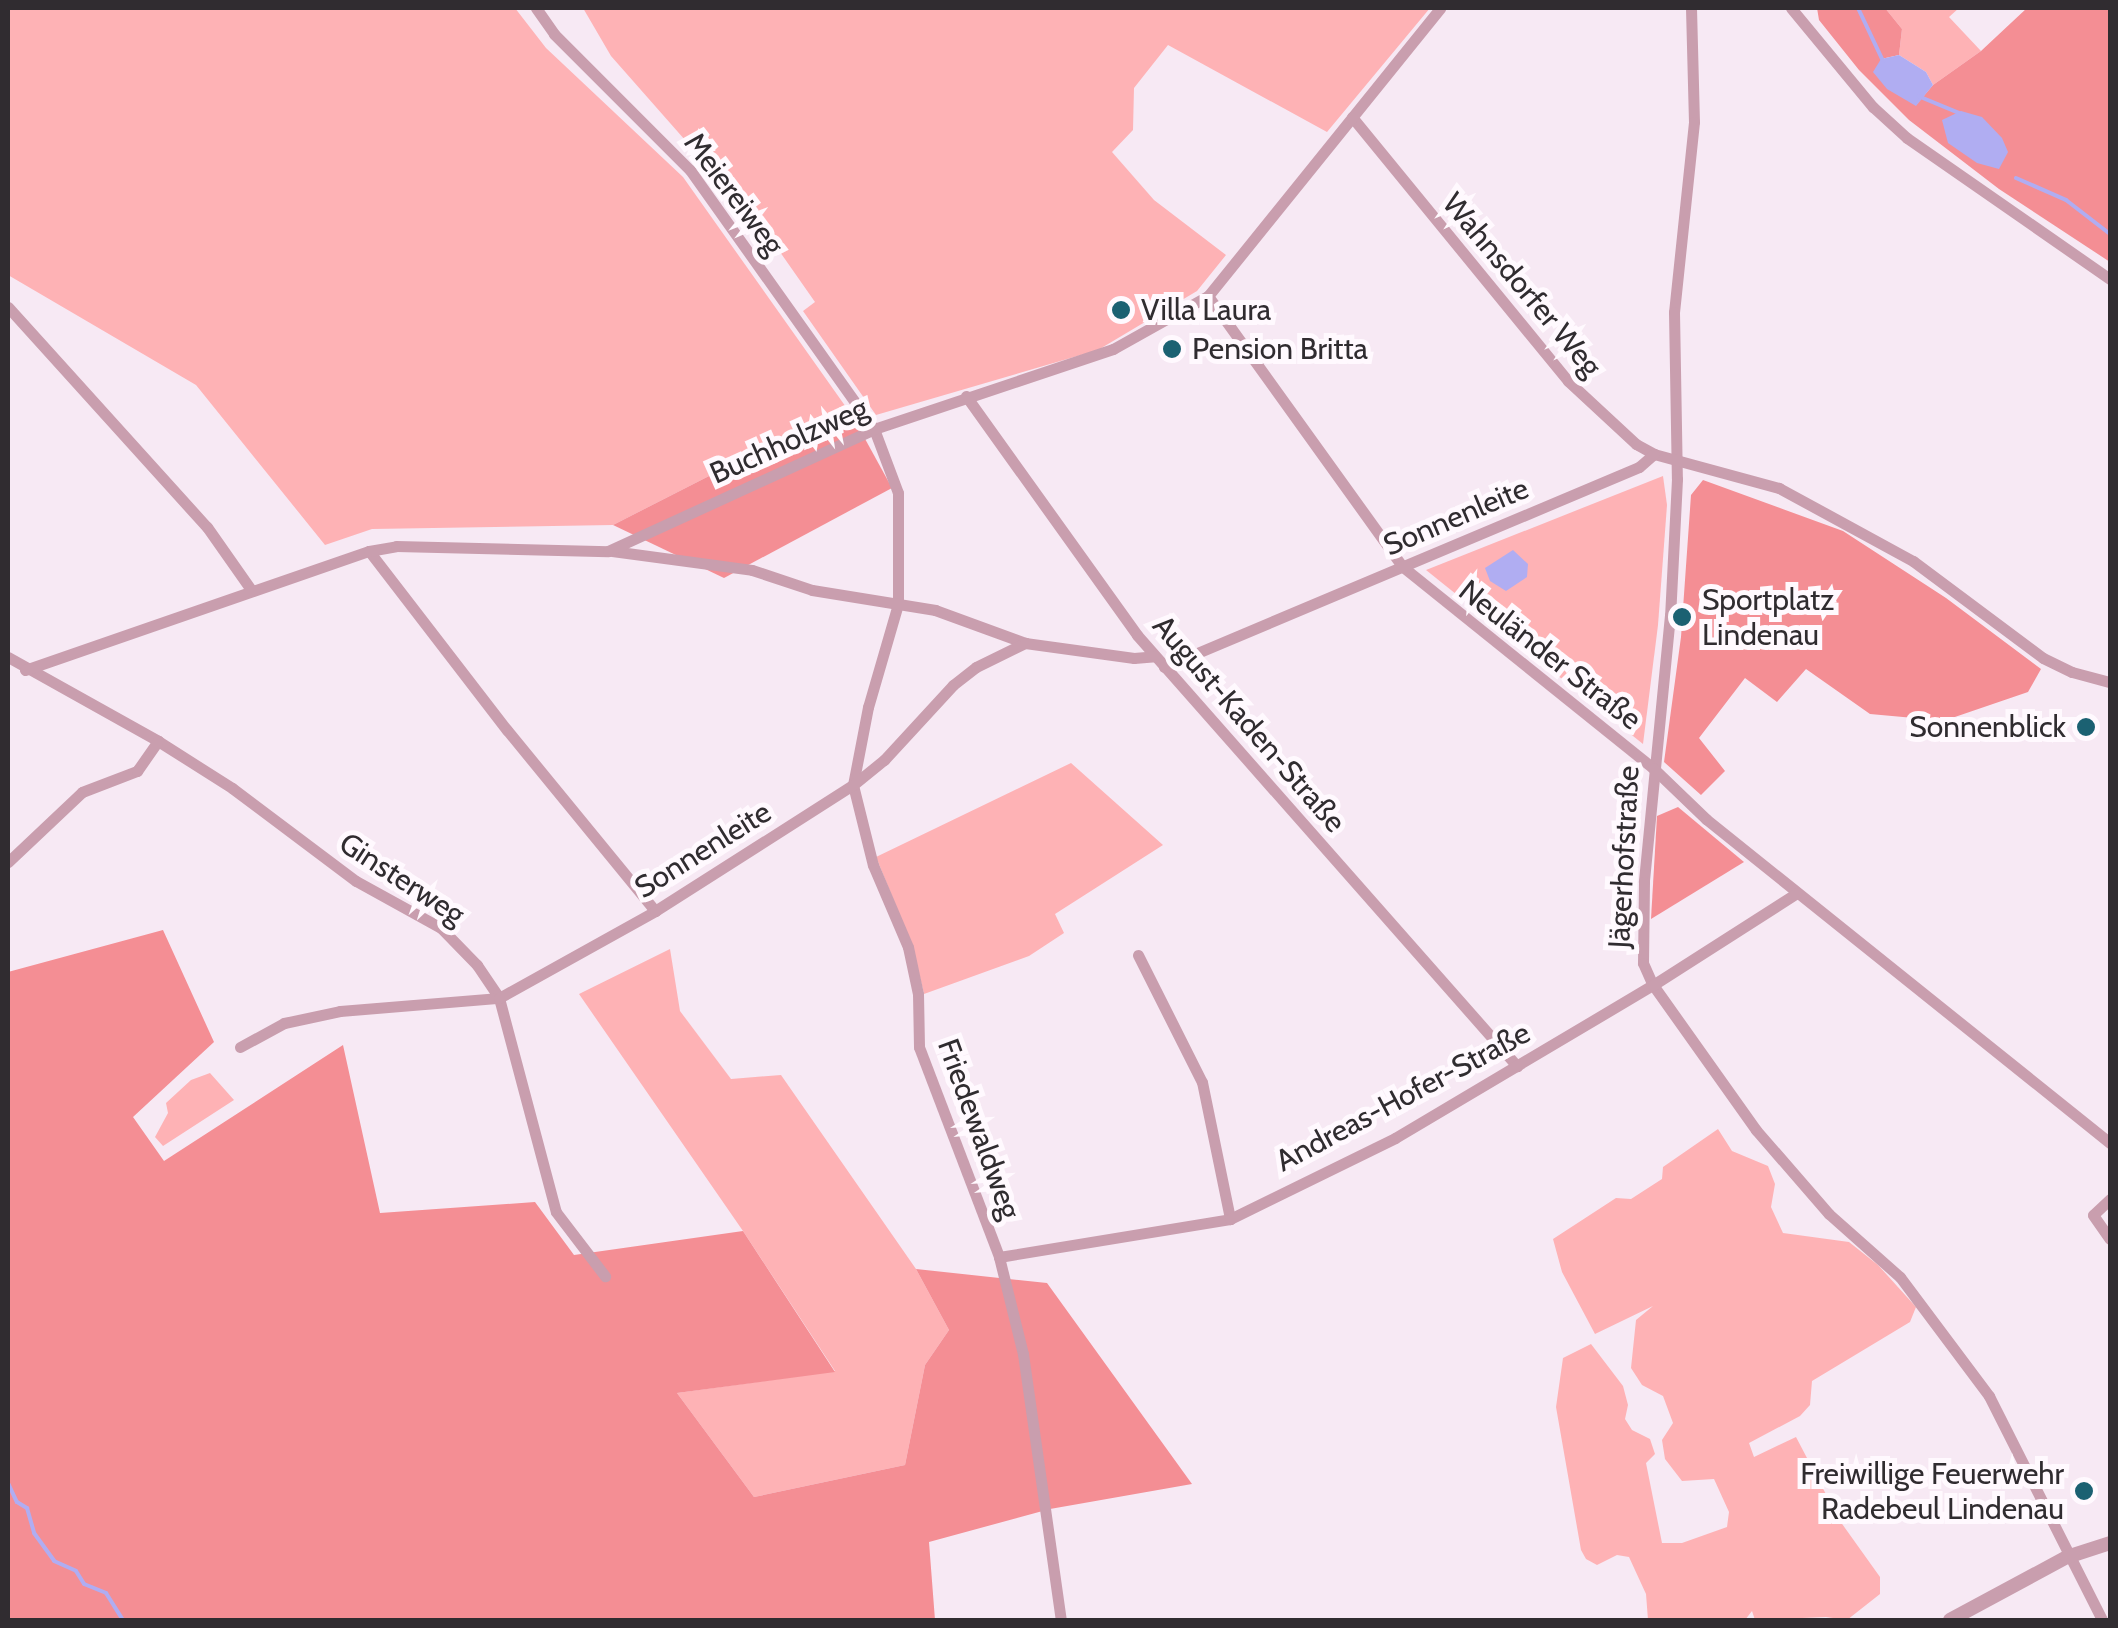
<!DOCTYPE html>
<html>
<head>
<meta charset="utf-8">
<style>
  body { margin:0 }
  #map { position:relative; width:2118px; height:1628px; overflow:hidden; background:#f7e9f4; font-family:Cabin,sans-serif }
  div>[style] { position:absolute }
  .green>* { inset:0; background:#feb2b5 }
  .forest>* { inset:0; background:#f48e94 }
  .water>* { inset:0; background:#b0adf2 }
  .stream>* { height:4px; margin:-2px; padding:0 2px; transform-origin:2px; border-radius:2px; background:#b0adf2 }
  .minor>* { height:11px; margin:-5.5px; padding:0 5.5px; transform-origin:5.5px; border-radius:5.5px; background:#c99eae }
  .tertiary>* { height:14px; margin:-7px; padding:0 7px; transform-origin:7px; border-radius:7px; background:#c99eae }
  .dots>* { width:28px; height:28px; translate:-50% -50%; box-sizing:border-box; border:5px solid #fff9fe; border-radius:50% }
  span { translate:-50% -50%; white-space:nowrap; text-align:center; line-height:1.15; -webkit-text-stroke:10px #fff9fe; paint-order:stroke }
  .street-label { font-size:30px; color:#302c30 }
  .poi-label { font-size:30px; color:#302c30 }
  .left { translate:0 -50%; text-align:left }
  .right { translate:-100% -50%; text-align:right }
  .frame { position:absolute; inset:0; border:10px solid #302c30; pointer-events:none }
</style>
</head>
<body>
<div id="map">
  <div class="green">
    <i style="clip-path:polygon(8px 8px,515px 8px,546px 48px,683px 177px,853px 417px,801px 429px,613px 525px,372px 529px,325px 545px,196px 385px,8px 275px)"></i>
    <i style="clip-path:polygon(583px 8px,1430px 8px,1327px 132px,1168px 45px,1134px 88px,1133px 130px,1112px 152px,1154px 200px,1226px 255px,1197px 291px,1098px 350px,876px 415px,803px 311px,815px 302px,773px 242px,761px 250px,685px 140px,611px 56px)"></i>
    <i style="clip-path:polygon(1885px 8px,1959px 8px,1949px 17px,1981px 51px,1933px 85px,1926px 72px,1899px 55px,1902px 29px)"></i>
    <i style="clip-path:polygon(1663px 476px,1667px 505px,1658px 625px,1643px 744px,1426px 570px)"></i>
    <i style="clip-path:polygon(1071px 763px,1163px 845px,1055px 914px,1064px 933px,1029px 956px,924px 994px,912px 945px,876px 857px)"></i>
    <i style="clip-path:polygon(670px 949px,680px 1011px,731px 1079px,781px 1075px,916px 1269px,949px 1330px,925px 1365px,905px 1465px,754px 1497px,677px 1393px,835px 1371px,743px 1231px,579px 994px)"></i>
    <i style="clip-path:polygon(210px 1073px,234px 1100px,163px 1146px,155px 1137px,168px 1113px,166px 1103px,191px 1080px)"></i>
    <i style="clip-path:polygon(1718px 1129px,1732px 1151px,1768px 1166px,1775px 1184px,1771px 1207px,1783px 1233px,1849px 1242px,1878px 1265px,1916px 1307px,1910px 1322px,1812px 1381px,1810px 1405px,1800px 1416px,1749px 1443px,1754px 1457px,1796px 1437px,1840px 1521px,1880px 1577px,1880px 1594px,1847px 1620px,1826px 1617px,1755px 1620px,1752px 1611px,1745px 1620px,1648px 1620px,1646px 1594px,1629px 1557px,1617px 1555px,1597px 1565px,1586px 1559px,1581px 1550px,1556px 1407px,1563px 1358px,1591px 1344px,1623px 1386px,1628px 1405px,1625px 1419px,1632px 1430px,1650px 1439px,1655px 1454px,1646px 1463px,1662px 1543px,1682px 1543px,1727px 1527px,1729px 1512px,1714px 1479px,1682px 1481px,1665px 1459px,1662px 1440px,1673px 1423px,1663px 1396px,1642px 1385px,1631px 1368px,1636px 1320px,1653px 1306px,1595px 1334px,1562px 1272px,1553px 1239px,1616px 1198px,1631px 1199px,1662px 1179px,1663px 1167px)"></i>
  </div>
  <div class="forest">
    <i style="clip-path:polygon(1817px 8px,1885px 8px,1902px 29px,1899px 55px,1881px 59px,1916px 105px,1933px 85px,1981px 51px,2027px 8px,2110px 8px,2110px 262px,1999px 189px,1909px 120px,1859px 70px,1819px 20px)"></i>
    <i style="clip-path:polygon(853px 417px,892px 488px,724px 578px,613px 525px,801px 429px)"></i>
    <i style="clip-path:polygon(1703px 480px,1843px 531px,1946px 598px,2041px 669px,2028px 692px,1949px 719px,1925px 719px,1870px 714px,1806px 669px,1777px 702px,1745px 678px,1699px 738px,1725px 771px,1701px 795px,1664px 762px,1681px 637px,1691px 495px)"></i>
    <i style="clip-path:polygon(1678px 807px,1744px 862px,1651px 919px,1657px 816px)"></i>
    <i style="clip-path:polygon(163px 930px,214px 1042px,133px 1117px,164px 1161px,343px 1045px,380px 1213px,535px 1202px,574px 1255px,743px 1231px,835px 1372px,677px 1393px,754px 1497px,905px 1465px,925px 1365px,949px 1330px,916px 1269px,1047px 1283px,1192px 1484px,1050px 1509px,929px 1542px,935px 1620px,8px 1620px,8px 972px)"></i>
  </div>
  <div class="water">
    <i style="clip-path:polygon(1899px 55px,1926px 72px,1933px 85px,1916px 106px,1887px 89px,1873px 72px,1881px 59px)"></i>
    <i style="clip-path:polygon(1961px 111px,1982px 117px,2002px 138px,2008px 152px,1999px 169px,1977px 163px,1948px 143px,1942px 120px)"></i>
    <i style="clip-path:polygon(1513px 550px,1528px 564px,1527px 577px,1506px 591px,1490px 581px,1485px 568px)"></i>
  </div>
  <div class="stream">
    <i style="left:1858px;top:8px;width:59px;rotate:64.7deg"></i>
    <i style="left:1918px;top:96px;width:50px;rotate:22.4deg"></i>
    <i style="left:2016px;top:178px;width:55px;rotate:23.7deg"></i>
    <i style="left:2066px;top:200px;width:56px;rotate:37.7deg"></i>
    <i style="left:8px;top:1483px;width:21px;rotate:65deg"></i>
    <i style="left:17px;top:1502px;width:12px;rotate:31deg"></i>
    <i style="left:27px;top:1508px;width:26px;rotate:74deg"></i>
    <i style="left:34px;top:1533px;width:34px;rotate:54deg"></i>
    <i style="left:54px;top:1561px;width:24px;rotate:24deg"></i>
    <i style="left:76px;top:1571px;width:15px;rotate:58deg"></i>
    <i style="left:84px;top:1584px;width:24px;rotate:22deg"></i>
    <i style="left:106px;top:1593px;width:32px;rotate:58deg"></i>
  </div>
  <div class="minor">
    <i style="left:536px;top:8px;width:32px;rotate:55deg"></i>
    <i style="left:554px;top:34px;width:192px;rotate:45deg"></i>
    <i style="left:690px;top:170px;width:318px;rotate:54.6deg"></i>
    <i style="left:874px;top:429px;width:68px;rotate:69.4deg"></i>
    <i style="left:898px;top:493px;width:111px;rotate:90deg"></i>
    <i style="left:898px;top:604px;width:107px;rotate:106.2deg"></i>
    <i style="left:868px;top:707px;width:79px;rotate:100.9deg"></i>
    <i style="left:853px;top:785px;width:82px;rotate:76deg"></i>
    <i style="left:873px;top:865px;width:89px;rotate:66.9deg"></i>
    <i style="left:908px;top:947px;width:48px;rotate:78deg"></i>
    <i style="left:918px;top:994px;width:53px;rotate:88.9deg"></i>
    <i style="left:919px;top:1047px;width:225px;rotate:69.1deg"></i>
    <i style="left:999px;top:1257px;width:100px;rotate:76.1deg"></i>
    <i style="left:1023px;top:1354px;width:269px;rotate:81.9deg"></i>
    <i style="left:1691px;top:8px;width:114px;rotate:88.5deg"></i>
    <i style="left:1694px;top:122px;width:191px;rotate:96deg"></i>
    <i style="left:1674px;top:312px;width:167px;rotate:89deg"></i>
    <i style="left:1677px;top:479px;width:136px;rotate:92.9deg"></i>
    <i style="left:1670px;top:615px;width:268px;rotate:95.6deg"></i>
    <i style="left:1644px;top:882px;width:81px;rotate:90.7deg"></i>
    <i style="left:1643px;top:963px;width:24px;rotate:66deg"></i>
    <i style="left:1653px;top:985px;width:178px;rotate:54.6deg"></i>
    <i style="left:1756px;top:1130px;width:111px;rotate:49deg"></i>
    <i style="left:1829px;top:1214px;width:95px;rotate:41.6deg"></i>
    <i style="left:1900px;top:1277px;width:149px;rotate:53.2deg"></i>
    <i style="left:1989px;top:1396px;width:251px;rotate:63.2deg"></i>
    <i style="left:1791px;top:8px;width:129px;rotate:50.4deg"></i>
    <i style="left:1873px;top:107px;width:46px;rotate:42.4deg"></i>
    <i style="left:1907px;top:138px;width:247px;rotate:34.8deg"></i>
    <i style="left:1352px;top:117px;width:341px;rotate:50.7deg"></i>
    <i style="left:1568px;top:381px;width:93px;rotate:42.8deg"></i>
    <i style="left:1636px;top:444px;width:21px;rotate:29deg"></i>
    <i style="left:1654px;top:454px;width:130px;rotate:15.2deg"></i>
    <i style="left:1779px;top:488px;width:153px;rotate:28.6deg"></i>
    <i style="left:1913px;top:561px;width:162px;rotate:36.7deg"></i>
    <i style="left:2043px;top:658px;width:32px;rotate:26deg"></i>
    <i style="left:2072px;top:672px;width:39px;rotate:15deg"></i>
    <i style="left:1208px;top:296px;width:334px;rotate:54.3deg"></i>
    <i style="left:1403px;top:567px;width:321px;rotate:38.8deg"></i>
    <i style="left:1653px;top:768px;width:74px;rotate:43.9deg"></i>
    <i style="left:1706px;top:819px;width:518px;rotate:38.73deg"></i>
    <i style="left:8px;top:307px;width:297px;rotate:47.9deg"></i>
    <i style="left:207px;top:527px;width:78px;rotate:54.9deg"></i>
    <i style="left:966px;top:396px;width:294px;rotate:54.4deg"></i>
    <i style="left:1137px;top:635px;width:575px;rotate:48.6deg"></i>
    <i style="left:369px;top:551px;width:226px;rotate:52.4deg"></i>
    <i style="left:507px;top:730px;width:234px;rotate:50.7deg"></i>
    <i style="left:612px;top:551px;width:141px;rotate:7.7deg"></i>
    <i style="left:752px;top:570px;width:63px;rotate:18.4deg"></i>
    <i style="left:812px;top:590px;width:125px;rotate:9.2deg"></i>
    <i style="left:935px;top:610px;width:96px;rotate:20.1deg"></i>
    <i style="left:8px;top:657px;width:172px;rotate:29.2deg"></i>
    <i style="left:158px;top:741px;width:88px;rotate:32.4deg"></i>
    <i style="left:232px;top:788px;width:155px;rotate:36.9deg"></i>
    <i style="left:356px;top:881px;width:97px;rotate:28.9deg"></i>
    <i style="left:441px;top:928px;width:52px;rotate:45.8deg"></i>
    <i style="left:477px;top:965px;width:40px;rotate:56deg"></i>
    <i style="left:499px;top:998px;width:221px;rotate:75.1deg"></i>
    <i style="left:556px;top:1212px;width:81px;rotate:52.6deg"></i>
    <i style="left:1164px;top:667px;width:515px;rotate:-22.83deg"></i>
    <i style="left:1639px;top:467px;width:20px;rotate:-41deg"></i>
    <i style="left:25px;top:670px;width:364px;rotate:-19.1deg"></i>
    <i style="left:369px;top:551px;width:27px;rotate:-10deg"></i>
    <i style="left:396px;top:546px;width:212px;rotate:1.4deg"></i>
    <i style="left:608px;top:551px;width:293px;rotate:-24.6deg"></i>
    <i style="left:874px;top:429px;width:252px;rotate:-18.5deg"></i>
    <i style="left:1113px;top:349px;width:109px;rotate:-29.2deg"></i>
    <i style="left:1208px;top:296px;width:370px;rotate:-51.1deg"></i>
    <i style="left:8px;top:862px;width:102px;rotate:-43.4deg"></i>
    <i style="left:82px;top:792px;width:59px;rotate:-20.9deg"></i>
    <i style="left:137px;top:771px;width:37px;rotate:-55deg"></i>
    <i style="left:1138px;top:955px;width:142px;rotate:63.3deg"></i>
    <i style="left:1202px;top:1082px;width:140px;rotate:78.4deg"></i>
    <i style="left:240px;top:1047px;width:50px;rotate:-28.6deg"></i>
    <i style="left:284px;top:1023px;width:57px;rotate:-12.1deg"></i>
    <i style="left:340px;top:1011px;width:160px;rotate:-4.7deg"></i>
    <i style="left:499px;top:998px;width:179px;rotate:-29.1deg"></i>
    <i style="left:655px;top:911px;width:235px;rotate:-32.5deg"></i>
    <i style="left:853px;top:785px;width:40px;rotate:-39deg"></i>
    <i style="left:884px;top:760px;width:102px;rotate:-47.4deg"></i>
    <i style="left:953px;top:685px;width:29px;rotate:-38deg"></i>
    <i style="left:976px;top:667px;width:55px;rotate:-26.1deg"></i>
    <i style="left:1025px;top:643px;width:110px;rotate:7.8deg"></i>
    <i style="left:1134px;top:658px;width:21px;rotate:-5deg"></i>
    <i style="left:2110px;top:1199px;width:23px;rotate:137deg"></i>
    <i style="left:2093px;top:1215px;width:29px;rotate:55deg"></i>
    <i style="left:999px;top:1257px;width:234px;rotate:-9.3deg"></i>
    <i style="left:1230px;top:1219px;width:184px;rotate:-26.1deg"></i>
    <i style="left:1395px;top:1138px;width:300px;rotate:-30.7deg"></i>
    <i style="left:1653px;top:985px;width:171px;rotate:-32.6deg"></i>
  </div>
  <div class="tertiary">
    <i style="left:1950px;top:1620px;width:133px;rotate:-28.3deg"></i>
    <i style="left:2067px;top:1557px;width:45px;rotate:-18deg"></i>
  </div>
  <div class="dots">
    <i style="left:1121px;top:310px;background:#1b6172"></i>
    <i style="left:1172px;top:349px;background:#1b6172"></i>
    <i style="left:1682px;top:617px;background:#1b6172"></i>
    <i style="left:2086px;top:727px;background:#1b6172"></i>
    <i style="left:2084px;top:1491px;background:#1b6172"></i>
  </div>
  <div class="street-label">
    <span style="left:734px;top:194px;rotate:53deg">Meiereiweg</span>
    <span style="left:1522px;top:285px;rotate:50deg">Wahnsdorfer Weg</span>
    <span style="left:789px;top:441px;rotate:-24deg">Buchholzweg</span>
    <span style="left:1456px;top:517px;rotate:-23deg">Sonnenleite</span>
    <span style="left:1550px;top:655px;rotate:38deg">Neuländer Straße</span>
    <span style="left:1249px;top:724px;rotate:49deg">August-Kaden-Straße</span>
    <span style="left:703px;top:850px;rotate:-32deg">Sonnenleite</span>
    <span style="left:1624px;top:857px;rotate:-87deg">Jägerhofstraße</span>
    <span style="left:402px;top:879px;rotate:33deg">Ginsterweg</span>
    <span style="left:1403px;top:1097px;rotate:-28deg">Andreas-Hofer-Straße</span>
    <span style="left:979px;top:1129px;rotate:70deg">Friedewaldweg</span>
  </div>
  <div class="poi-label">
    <span class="left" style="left:1141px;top:310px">Villa Laura</span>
    <span class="left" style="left:1192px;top:349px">Pension Britta</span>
    <span class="left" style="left:1702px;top:617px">Sportplatz<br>Lindenau</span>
    <span class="right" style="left:2066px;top:727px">Sonnenblick</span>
    <span class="right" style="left:2064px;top:1491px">Freiwillige Feuerwehr<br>Radebeul Lindenau</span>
  </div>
  <div class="frame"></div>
</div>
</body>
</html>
